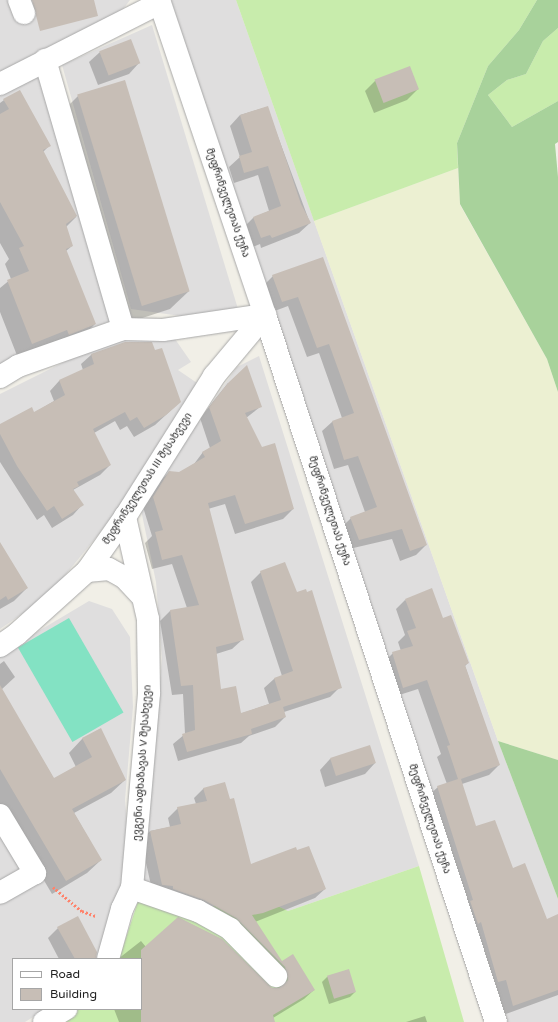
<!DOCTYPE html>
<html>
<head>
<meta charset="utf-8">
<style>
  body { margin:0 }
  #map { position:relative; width:558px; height:1022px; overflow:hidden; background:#f1efe7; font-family:"Varela Round","Noto Sans Georgian",sans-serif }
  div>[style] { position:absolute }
  .residential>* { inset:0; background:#dfdede }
  .farmland>* { inset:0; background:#ecf0d2 }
  .grass>* { inset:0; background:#c8ecac }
  .forest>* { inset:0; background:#a8d29b }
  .pitch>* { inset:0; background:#83e2c3; transform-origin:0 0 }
  .shadow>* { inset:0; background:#0003 }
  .building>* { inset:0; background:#c7beb6; transform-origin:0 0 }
  .path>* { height:2.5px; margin-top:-1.25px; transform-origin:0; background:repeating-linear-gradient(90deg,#fe836c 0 2px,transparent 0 4px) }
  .roads { filter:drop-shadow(0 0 1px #a8a8a8) drop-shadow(0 0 1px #a8a8a8) }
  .minor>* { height:22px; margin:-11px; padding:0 11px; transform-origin:11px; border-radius:11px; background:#fff }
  span { translate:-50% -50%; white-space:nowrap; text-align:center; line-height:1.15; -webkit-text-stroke:4px #fff; paint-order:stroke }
  .street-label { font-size:10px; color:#212121 }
  .legend { position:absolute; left:12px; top:958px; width:130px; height:52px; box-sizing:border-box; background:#fff; border:1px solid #a6a6a6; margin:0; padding:5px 7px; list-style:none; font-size:12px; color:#212121 }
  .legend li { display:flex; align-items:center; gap:8px; height:20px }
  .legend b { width:20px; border:1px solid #a6a6a6 }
</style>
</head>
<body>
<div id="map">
  <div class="residential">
    <i style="clip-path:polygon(0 0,130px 0,121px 12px,0 76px)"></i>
    <i style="clip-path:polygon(171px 0,236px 0,498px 741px,558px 899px,558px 1022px,508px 1022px)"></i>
    <i style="clip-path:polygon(152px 25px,238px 309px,181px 316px,131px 309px,62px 65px)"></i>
    <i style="clip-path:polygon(43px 72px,111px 321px,35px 349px,0 365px,0 95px)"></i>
    <i style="clip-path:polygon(145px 332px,175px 339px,191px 362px,178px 370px,200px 385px,169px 440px,98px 535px,48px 596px,0 629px,0 394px,72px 358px)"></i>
    <i style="clip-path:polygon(259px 356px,419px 866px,288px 911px,261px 898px,202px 908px,143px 886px,162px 658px,156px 582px,140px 505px,237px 367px)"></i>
    <i style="clip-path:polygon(89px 601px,112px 609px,130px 637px,133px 707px,125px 800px,128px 833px,128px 867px,104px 959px,13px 959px,13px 1009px,46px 1009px,25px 1022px,0 1022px,0 654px)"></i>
  </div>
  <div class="farmland">
    <i style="clip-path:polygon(458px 168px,460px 205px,547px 359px,558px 392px,558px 760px,498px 741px,314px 221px)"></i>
  </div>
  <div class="grass">
    <i style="clip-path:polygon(236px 0,537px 0,519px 30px,488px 66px,457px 143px,458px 168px,314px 221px)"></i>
    <i style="clip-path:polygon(558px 28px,558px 101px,512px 127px,488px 95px,507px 80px,526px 74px,543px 41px)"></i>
    <i style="clip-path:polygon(419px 866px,464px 1022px,58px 1022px,79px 1009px,141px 1009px,141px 959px,119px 959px,143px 886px,202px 908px,261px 898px,288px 911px)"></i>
  </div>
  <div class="forest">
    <i style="clip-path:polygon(537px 0,558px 0,558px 28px,543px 41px,526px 74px,507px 80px,488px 95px,512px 127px,558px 101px,558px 142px,555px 144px,558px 177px,558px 392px,547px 359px,460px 204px,457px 143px,488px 66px,519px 30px)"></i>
    <i style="clip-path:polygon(498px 741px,558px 760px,558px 899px)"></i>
  </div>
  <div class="pitch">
    <i style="left:69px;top:618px;width:109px;height:59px;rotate:60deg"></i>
  </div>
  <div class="shadow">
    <i style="clip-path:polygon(100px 52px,139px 63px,129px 74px,98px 85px,89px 62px)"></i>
    <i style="clip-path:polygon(376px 80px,418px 89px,407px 100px,374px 113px,365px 91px)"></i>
    <i style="clip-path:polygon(78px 96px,189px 291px,170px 309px,124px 324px,59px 115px)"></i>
    <i style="clip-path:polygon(4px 100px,49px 146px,43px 152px,76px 217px,66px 227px,72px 246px,66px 251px,95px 324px,80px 339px,18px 358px,0 312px,0 288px,11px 279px,5px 264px,9px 259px,0 243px,0 103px)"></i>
    <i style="clip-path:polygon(267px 107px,310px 223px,299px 233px,261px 248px,260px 244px,250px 248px,243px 228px,253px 218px,269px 211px,258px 175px,234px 183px,229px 167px,240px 157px,230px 126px,240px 115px)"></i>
    <i style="clip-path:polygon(322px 258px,426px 545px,416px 555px,400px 561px,392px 539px,349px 549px,341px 528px,351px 518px,365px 512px,348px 465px,334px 469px,322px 431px,332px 422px,342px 418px,319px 353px,307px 357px,288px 306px,272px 312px,263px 286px,273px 276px)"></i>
    <i style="clip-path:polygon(125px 343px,180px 402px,155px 425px,134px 437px,127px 426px,120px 430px,115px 421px,94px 433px,110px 465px,100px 475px,73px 490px,82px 505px,73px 515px,52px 528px,44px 515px,37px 520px,0 462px,0 425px,34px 413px,54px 401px,50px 391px,59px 381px,83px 370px,81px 364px,91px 355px)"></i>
    <i style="clip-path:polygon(228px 383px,260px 407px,246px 418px,293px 509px,283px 519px,235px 534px,225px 504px,208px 509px,242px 640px,232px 649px,216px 654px,220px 690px,240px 714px,269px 704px,264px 688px,274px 679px,282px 676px,251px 582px,261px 572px,296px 593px,340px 687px,330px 697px,284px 712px,285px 717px,275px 727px,249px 736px,241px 743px,178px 761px,173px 744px,185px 734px,183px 694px,172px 695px,160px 621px,170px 611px,187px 608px,172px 564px,152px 569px,145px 543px,152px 536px,143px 507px,159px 482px,169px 472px,179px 473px,194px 464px,203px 452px,210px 448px,200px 418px)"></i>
    <i style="clip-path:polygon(0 544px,27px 588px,14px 601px,0 609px)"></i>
    <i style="clip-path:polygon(405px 600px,442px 619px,468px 663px,465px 666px,499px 765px,489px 775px,462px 784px,475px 827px,512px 869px,546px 920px,558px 915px,558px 995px,503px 1015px,428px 796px,438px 787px,447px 784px,437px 757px,441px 754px,418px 689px,393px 697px,383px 663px,393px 653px,401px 651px,398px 642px,405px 635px,396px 609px)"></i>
    <i style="clip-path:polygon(4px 661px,15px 677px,1px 690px,54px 779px,76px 767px,69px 753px,82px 739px,100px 729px,125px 780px,111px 793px,74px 813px,101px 860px,87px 873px,52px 894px,0 806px,0 664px)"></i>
    <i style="clip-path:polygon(330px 759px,375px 763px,365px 774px,325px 787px,320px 770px)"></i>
    <i style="clip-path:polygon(204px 788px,250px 866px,325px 889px,315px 898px,255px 922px,282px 963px,314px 990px,304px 999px,273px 1018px,274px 1022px,119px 1022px,114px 1009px,141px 1009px,141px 959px,118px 959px,141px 941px,146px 947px,272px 989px,279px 987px,276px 977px,227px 927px,153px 894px,141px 841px,150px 831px,170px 827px,168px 818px,178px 808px,196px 804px,194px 798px)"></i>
    <i style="clip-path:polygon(58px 928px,95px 959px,59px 959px,48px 938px)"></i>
    <i style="clip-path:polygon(348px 970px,355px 992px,350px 997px,329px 1004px,322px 982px,327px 977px)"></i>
    <i style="clip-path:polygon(425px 1016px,427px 1022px,406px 1022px)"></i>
  </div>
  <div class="building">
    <i style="clip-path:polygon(32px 0,94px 0,98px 16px,40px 31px)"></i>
    <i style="left:131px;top:39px;width:26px;height:34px;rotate:69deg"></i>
    <i style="left:410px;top:66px;width:25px;height:38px;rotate:69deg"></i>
    <i style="left:125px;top:80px;width:221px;height:50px;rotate:73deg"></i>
    <i style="clip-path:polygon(20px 90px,51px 146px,43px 150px,77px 216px,66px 224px,73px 246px,66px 249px,96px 324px,69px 335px,67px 330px,32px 344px,7px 280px,29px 271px,19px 248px,24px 246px,0 202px,0 114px,9px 109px,3px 99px)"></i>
    <i style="clip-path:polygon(268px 106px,301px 204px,311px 223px,272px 238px,270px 235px,261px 238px,253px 217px,281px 206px,268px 166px,244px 173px,239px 156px,252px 152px,240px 115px)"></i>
    <i style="clip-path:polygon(323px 257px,427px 545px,410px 551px,402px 529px,359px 540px,350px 517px,377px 507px,358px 456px,344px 460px,332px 421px,354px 413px,329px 344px,317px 348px,298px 297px,282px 302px,272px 275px)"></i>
    <i style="clip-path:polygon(125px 342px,152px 342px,155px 350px,162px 348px,181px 402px,166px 415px,144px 428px,137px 417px,130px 421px,125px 412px,93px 429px,111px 465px,77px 482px,79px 486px,73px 489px,84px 505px,62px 519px,54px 506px,47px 511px,17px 466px,0 434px,0 424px,32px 407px,34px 412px,65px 395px,59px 380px,94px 364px,91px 354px)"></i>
    <i style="clip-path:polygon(247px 365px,262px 407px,245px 413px,262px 447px,275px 443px,294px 509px,245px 524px,235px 495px,208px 503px,244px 640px,216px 647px,221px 689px,236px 686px,241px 713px,281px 700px,274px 678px,293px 671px,260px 571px,285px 562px,297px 592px,306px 589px,307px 592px,312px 590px,342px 688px,283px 707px,286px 717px,251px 729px,252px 734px,187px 752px,182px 734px,195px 730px,193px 685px,181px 686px,170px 610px,199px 605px,182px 555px,162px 560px,155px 532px,163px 530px,153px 497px,169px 471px,179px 472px,205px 457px,202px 452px,221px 441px,209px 407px,228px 383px)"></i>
    <i style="clip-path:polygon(0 542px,28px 588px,8px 600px,6px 596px,0 600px)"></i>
    <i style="clip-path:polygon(432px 588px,443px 618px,451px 615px,469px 663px,465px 665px,500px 765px,461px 779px,476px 826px,495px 820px,513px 868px,525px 863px,547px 919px,558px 914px,558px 990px,513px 1006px,506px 980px,498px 982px,481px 922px,478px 924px,470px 901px,473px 900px,437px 786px,458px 779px,447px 746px,450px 745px,427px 680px,403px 688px,392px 652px,413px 646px,407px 631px,416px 628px,405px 599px)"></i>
    <i style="clip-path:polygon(0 685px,54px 778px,92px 757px,82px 738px,101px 728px,126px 780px,72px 809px,102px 860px,66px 881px,0 769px)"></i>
    <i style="left:370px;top:745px;width:19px;height:42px;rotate:72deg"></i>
    <i style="clip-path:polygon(225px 782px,230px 799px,234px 798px,251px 864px,296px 847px,297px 850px,309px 846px,326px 889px,263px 913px,252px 915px,282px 961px,293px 954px,315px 990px,273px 1015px,275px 1022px,141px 1022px,141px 950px,178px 917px,222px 939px,272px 988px,279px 988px,288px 980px,285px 967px,236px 918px,204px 900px,173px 889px,173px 886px,162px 885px,150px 831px,181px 824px,177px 807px,207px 801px,203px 788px)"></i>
    <i style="clip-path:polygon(78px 916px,97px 952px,96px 959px,75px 959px,57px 927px)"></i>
    <i style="left:349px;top:969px;width:24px;height:23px;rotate:73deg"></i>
  </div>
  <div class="path">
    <i style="left:53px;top:887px;width:38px;rotate:40deg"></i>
    <i style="left:82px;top:911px;width:15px;rotate:20deg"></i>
  </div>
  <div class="roads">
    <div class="minor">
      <i style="left:19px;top:0;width:14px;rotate:69deg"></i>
      <i style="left:159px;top:0;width:332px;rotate:71.4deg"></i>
      <i style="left:265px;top:315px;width:744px;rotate:71.91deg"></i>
      <i style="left:45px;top:60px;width:280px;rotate:73.8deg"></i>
      <i style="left:0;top:84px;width:179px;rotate:-26.9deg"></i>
      <i style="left:0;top:377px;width:21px;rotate:-31deg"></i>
      <i style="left:18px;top:366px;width:111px;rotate:-19.4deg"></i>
      <i style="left:123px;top:329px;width:40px;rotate:1.4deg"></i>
      <i style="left:163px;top:330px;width:103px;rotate:-8.4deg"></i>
      <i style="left:87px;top:571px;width:22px;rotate:-5deg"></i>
      <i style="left:109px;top:569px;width:18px;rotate:29deg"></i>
      <i style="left:125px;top:578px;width:26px;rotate:47deg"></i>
      <i style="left:0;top:646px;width:21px;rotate:-35deg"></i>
      <i style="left:17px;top:634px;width:94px;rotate:-42deg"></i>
      <i style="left:87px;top:571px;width:66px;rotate:-54.9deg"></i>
      <i style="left:125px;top:517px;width:167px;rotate:-57.7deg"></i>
      <i style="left:214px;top:376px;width:80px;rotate:-50.1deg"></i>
      <i style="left:0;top:815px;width:68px;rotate:58.9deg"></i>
      <i style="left:35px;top:873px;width:40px;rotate:150.3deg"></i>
      <i style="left:132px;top:888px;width:70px;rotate:19.2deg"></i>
      <i style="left:198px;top:911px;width:37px;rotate:29deg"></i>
      <i style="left:230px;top:929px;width:66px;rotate:45.6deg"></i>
      <i style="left:108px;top:959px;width:52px;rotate:-74.4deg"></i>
      <i style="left:122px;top:909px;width:23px;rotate:-65deg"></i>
      <i style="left:132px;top:888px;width:196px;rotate:-85deg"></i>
      <i style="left:149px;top:693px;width:74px;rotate:-90.8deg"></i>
      <i style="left:148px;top:619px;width:105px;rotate:-102.7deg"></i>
      <i style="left:44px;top:1022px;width:26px;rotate:-31deg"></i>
    </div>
  </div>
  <div class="street-label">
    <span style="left:227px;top:203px;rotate:71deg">მეფრინველეთას ქუჩა</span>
    <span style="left:148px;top:479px;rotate:-57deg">მეფრინველეთას III შესახვევი</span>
    <span style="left:329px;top:511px;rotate:72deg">მეფრინველეთას ქუჩა</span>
    <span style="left:143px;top:763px;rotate:-86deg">ევგენი აფხაზავას V შესახვევი</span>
    <span style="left:429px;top:819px;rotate:72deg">მეფრინველეთას ქუჩა</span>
  </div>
  <ul class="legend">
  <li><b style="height:5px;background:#fff"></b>Road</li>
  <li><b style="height:11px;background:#c7beb6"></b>Building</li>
  </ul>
</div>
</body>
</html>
